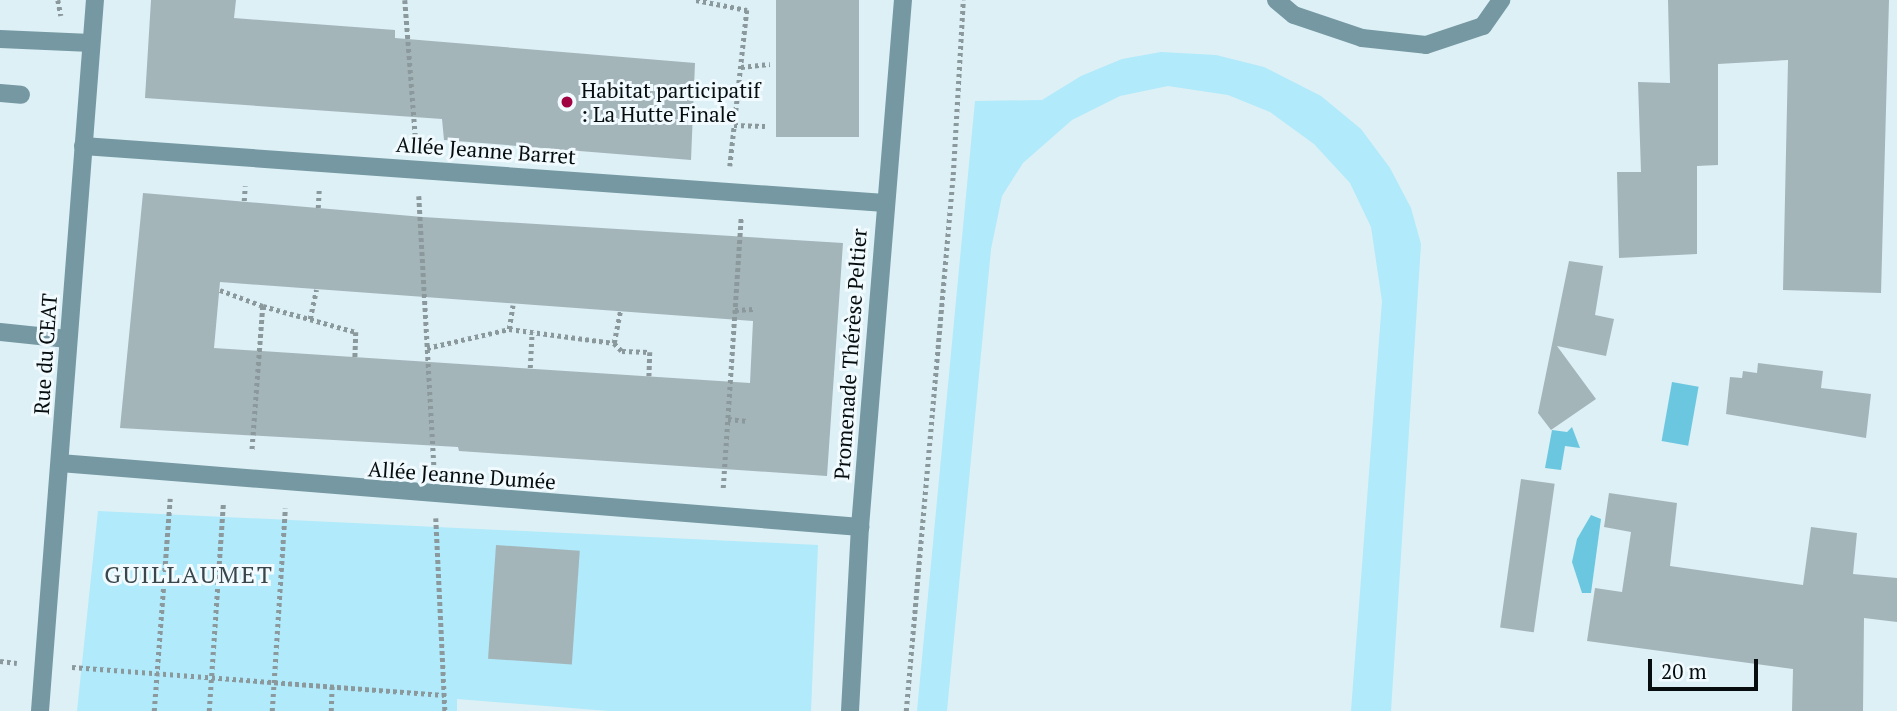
<!DOCTYPE html>
<html>
<head>
<meta charset="utf-8">
<style>
  body { margin:0 }
  #map { position:relative; width:1897px; height:711px; overflow:hidden; background:#ddf0f5; font-family:"PT Serif",serif }
  div>[style] { position:absolute }
  .green>* { inset:0; background:#b0eafb }
  .water>* { inset:0; background:#6bc7e0; transform-origin:0 0 }
  .building>* { inset:0; background:#a4b5ba; transform-origin:0 0 }
  .path>* { height:4.5px; margin-top:-2.25px; transform-origin:0; background:repeating-linear-gradient(90deg,#8b999d 0 3.5px,transparent 0 7px) }
  .minor>* { height:18px; margin:-9px; padding:0 9px; transform-origin:9px; border-radius:9px; background:#7598a3 }
  .dots>* { width:19px; height:19px; translate:-50% -50%; box-sizing:border-box; border:4px solid #f1fbff; border-radius:50% }
  span { translate:-50% -50%; white-space:nowrap; text-align:center; line-height:1.15; -webkit-text-stroke:6px #f1fbff; paint-order:stroke }
  .poi-label { font-size:21px; color:#070d0e }
  .left { translate:0 -50%; text-align:left }
  .street-label { font-size:21px; color:#070d0e }
  .quarter-label { font-size:24px; color:#39474c; letter-spacing:2px }
  .scale { position:absolute; left:1648px; top:659px; width:110px; height:32px; box-sizing:border-box; border:4px solid #070d0e; border-top:0; padding-left:9px; font-size:21px; line-height:24px; white-space:nowrap; color:#070d0e; -webkit-text-stroke:5px #f1fbff; paint-order:stroke }
</style>
</head>
<body>
<div id="map">
  <div class="green">
    <i style="clip-path:polygon(1161px 52px,1216px 55px,1264px 67px,1321px 96px,1361px 129px,1390px 168px,1411px 208px,1421px 244px,1391px 711px,1351px 711px,1382px 301px,1371px 227px,1350px 183px,1314px 144px,1270px 112px,1228px 95px,1168px 86px,1120px 96px,1072px 120px,1023px 163px,1002px 196px,991px 249px,947px 711px,917px 711px,975px 101px,1042px 100px,1081px 76px,1122px 59px)"></i>
    <i style="clip-path:polygon(98px 511px,818px 545px,811px 711px,609px 711px,457px 699px,457px 711px,77px 711px)"></i>
  </div>
  <div class="water">
    <i style="left:1672px;top:382px;width:27px;height:60px;rotate:10deg"></i>
    <i style="clip-path:polygon(1572px 427px,1580px 448px,1565px 446px,1561px 470px,1545px 468px,1552px 430px,1567px 432px)"></i>
    <i style="clip-path:polygon(1591px 515px,1601px 519px,1591px 593px,1582px 593px,1572px 562px,1577px 539px)"></i>
  </div>
  <div class="building">
    <i style="clip-path:polygon(151px 0,236px 0,234px 18px,395px 30px,395px 38px,695px 63px,691px 160px,444px 140px,442px 119px,145px 98px)"></i>
    <i style="left:776px;top:0;width:83px;height:137px"></i>
    <i style="clip-path:polygon(1668px 0,1889px 0,1881px 293px,1783px 290px,1788px 60px,1718px 64px,1718px 165px,1697px 166px,1697px 254px,1619px 258px,1617px 172px,1641px 172px,1638px 82px,1670px 83px)"></i>
    <i style="clip-path:polygon(evenodd,143px 193px,423px 217px,843px 243px,827px 476px,459px 451px,458px 447px,120px 428px,143px 193px,220px 282px,753px 321px,750px 383px,214px 348px,220px 282px)"></i>
    <i style="clip-path:polygon(1569px 261px,1603px 266px,1595px 315px,1614px 319px,1606px 356px,1557px 346px,1596px 399px,1551px 430px,1538px 413px)"></i>
    <i style="clip-path:polygon(1758px 363px,1823px 371px,1821px 388px,1871px 394px,1866px 438px,1726px 414px,1730px 377px,1742px 378px,1743px 371px,1757px 373px)"></i>
    <i style="left:1521px;top:479px;width:34px;height:150px;rotate:8deg"></i>
    <i style="clip-path:polygon(1609px 493px,1677px 503px,1670px 566px,1803px 585px,1811px 527px,1857px 533px,1853px 574px,1897px 578px,1897px 622px,1864px 618px,1863px 711px,1792px 711px,1793px 669px,1587px 641px,1595px 588px,1622px 592px,1631px 532px,1604px 527px)"></i>
    <i style="left:496px;top:545px;width:84px;height:114px;rotate:4deg"></i>
  </div>
  <div class="path">
    <i style="left:58px;top:0;width:16px;rotate:79deg"></i>
    <i style="left:405px;top:0;width:142px;rotate:85.6deg"></i>
    <i style="left:696px;top:0;width:52px;rotate:11.1deg"></i>
    <i style="left:747px;top:10px;width:157px;rotate:96.2deg"></i>
    <i style="left:741px;top:67px;width:29px;rotate:-6deg"></i>
    <i style="left:734px;top:125px;width:31px;rotate:2deg"></i>
    <i style="left:419px;top:196px;width:271px;rotate:86.8deg"></i>
    <i style="left:244px;top:201px;width:15px;rotate:-86deg"></i>
    <i style="left:318px;top:208px;width:18px;rotate:-87deg"></i>
    <i style="left:220px;top:290px;width:46px;rotate:20.4deg"></i>
    <i style="left:263px;top:306px;width:145px;rotate:94.3deg"></i>
    <i style="left:263px;top:306px;width:97px;rotate:15.6deg"></i>
    <i style="left:356px;top:332px;width:26px;rotate:92deg"></i>
    <i style="left:735px;top:310px;width:18px;rotate:-3deg"></i>
    <i style="left:310px;top:319px;width:30px;rotate:-78deg"></i>
    <i style="left:509px;top:329px;width:106px;rotate:7.6deg"></i>
    <i style="left:614px;top:343px;width:32px;rotate:-79deg"></i>
    <i style="left:614px;top:343px;width:11px;rotate:45deg"></i>
    <i style="left:622px;top:351px;width:28px;rotate:2deg"></i>
    <i style="left:650px;top:352px;width:24px;rotate:92deg"></i>
    <i style="left:427px;top:348px;width:84px;rotate:-13deg"></i>
    <i style="left:509px;top:329px;width:24px;rotate:-81deg"></i>
    <i style="left:530px;top:368px;width:36px;rotate:-87deg"></i>
    <i style="left:728px;top:419px;width:20px;rotate:6deg"></i>
    <i style="left:723px;top:488px;width:272px;rotate:-86.2deg"></i>
    <i style="left:436px;top:518px;width:193px;rotate:87.3deg"></i>
    <i style="left:0;top:661px;width:17px;rotate:7deg"></i>
    <i style="left:72px;top:667px;width:373px;rotate:4.3deg"></i>
    <i style="left:154px;top:711px;width:213px;rotate:-85.7deg"></i>
    <i style="left:209px;top:711px;width:208px;rotate:-86.1deg"></i>
    <i style="left:272px;top:711px;width:203px;rotate:-86.3deg"></i>
    <i style="left:331px;top:711px;width:25px;rotate:-88deg"></i>
    <i style="left:906px;top:711px;width:538px;rotate:-84.99deg"></i>
    <i style="left:953px;top:175px;width:175px;rotate:-86.7deg"></i>
  </div>
  <div class="minor">
    <i style="left:1276px;top:0;width:23px;rotate:40deg"></i>
    <i style="left:1294px;top:15px;width:72px;rotate:18.7deg"></i>
    <i style="left:1362px;top:38px;width:64px;rotate:6.2deg"></i>
    <i style="left:1426px;top:45px;width:60px;rotate:-18.4deg"></i>
    <i style="left:1483px;top:26px;width:32px;rotate:-55deg"></i>
    <i style="left:0;top:39px;width:91px;rotate:2.5deg"></i>
    <i style="left:0;top:93px;width:21px;rotate:5deg"></i>
    <i style="left:83px;top:146px;width:804px;rotate:4.07deg"></i>
    <i style="left:0;top:332px;width:68px;rotate:5.9deg"></i>
    <i style="left:60px;top:463px;width:803px;rotate:4.57deg"></i>
    <i style="left:40px;top:711px;width:713px;rotate:-85.58deg"></i>
    <i style="left:850px;top:711px;width:184px;rotate:-86.9deg"></i>
    <i style="left:860px;top:527px;width:529px;rotate:-85.34deg"></i>
  </div>
  <div class="dots">
    <i style="left:567px;top:102px;background:#a00242"></i>
  </div>
  <div class="poi-label">
    <span class="left" style="left:581px;top:102px">Habitat participatif<br>: La Hutte Finale</span>
  </div>
  <div class="street-label">
    <span style="left:486px;top:150px;rotate:4deg">Allée Jeanne Barret</span>
    <span style="left:45px;top:354px;rotate:-86deg">Rue du CEAT</span>
    <span style="left:850px;top:354px;rotate:-86deg">Promenade Thérèse Peltier</span>
    <span style="left:462px;top:475px;rotate:4deg">Allée Jeanne Dumée</span>
  </div>
  <div class="quarter-label">
    <span style="left:189px;top:575px">GUILLAUMET</span>
  </div>
  <div class="scale">20 m</div>
</div>
</body>
</html>
